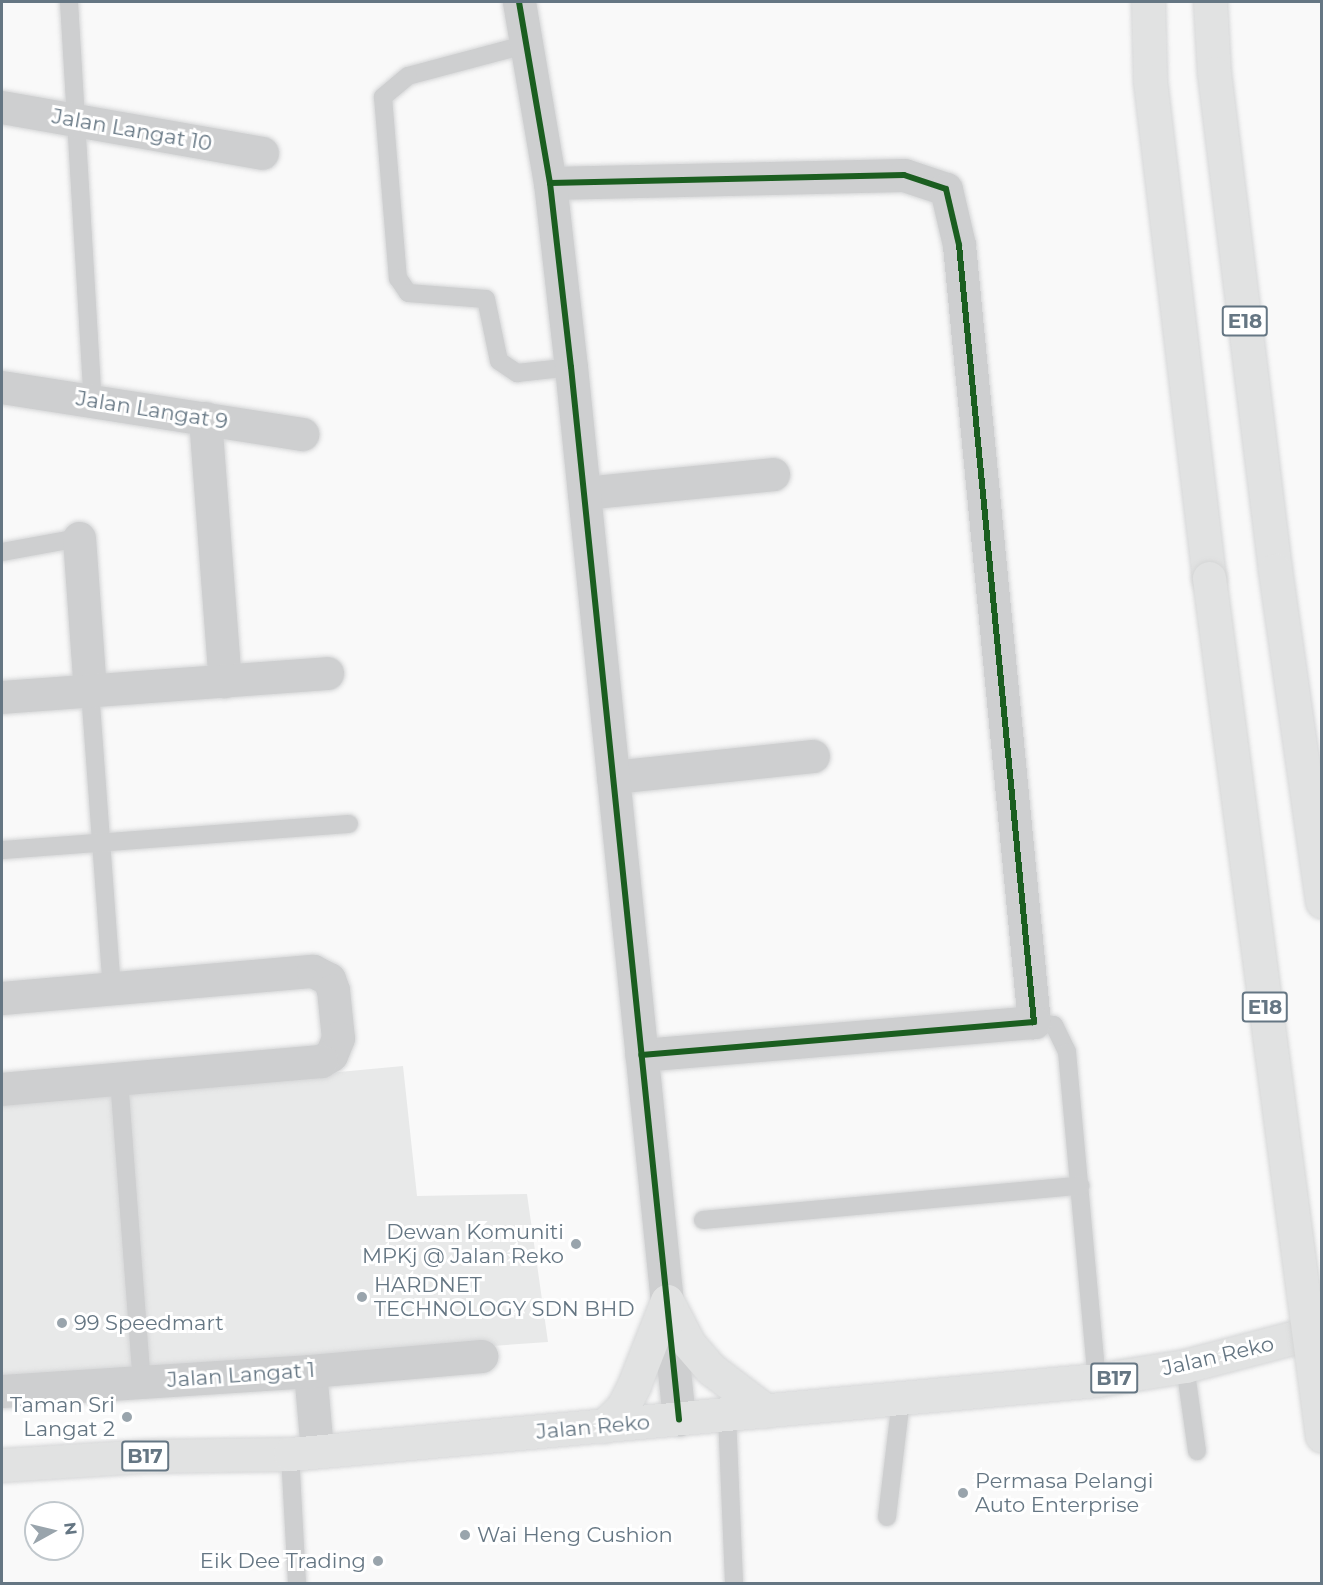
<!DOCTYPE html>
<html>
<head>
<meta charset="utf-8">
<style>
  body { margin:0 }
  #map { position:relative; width:1323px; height:1585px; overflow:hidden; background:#f9f9f9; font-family:Montserrat,sans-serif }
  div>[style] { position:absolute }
  .built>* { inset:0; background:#e8e9e9 }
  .roads { filter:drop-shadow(0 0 2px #d5d6d7) drop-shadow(0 0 2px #d5d6d7) }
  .service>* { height:18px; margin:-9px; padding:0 9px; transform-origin:9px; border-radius:9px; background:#cecfd0 }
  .minor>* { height:33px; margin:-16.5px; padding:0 16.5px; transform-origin:16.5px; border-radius:16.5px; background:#cecfd0 }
  .tertiary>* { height:33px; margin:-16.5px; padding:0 16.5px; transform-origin:16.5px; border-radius:16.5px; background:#cecfd0 }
  .primary>* { height:33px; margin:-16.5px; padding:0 16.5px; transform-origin:16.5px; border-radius:16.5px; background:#e1e2e2 }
  .motorway>* { height:33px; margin:-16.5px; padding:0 16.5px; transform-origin:16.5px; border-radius:16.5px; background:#e1e2e2 }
  .bridges { filter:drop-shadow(0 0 2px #d5d6d6) drop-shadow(0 0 2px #d5d6d6) }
  .motorway-bridge>* { height:33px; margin:-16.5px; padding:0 16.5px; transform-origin:16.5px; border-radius:16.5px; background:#e1e2e2 }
  .cycleway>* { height:6px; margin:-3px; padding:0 3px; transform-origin:3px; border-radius:3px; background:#1b5e20 }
  .dots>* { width:16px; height:16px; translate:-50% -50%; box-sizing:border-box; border:3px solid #fff; border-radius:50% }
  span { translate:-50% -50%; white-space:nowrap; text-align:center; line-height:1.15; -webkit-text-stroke:6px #fff; paint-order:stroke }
  .shield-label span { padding:2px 4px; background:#fff; border:2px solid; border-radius:4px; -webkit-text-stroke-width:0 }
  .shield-label { font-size:20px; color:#657683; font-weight:700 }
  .street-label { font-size:21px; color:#657683 }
  .poi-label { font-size:21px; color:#657683 }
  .right { translate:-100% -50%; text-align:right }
  .left { translate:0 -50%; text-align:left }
  .frame { position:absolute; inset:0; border:3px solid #657683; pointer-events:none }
  .north { position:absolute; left:24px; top:1501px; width:60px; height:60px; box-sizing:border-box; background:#fff; border:2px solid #c1c8cd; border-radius:50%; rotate:82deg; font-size:16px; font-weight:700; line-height:24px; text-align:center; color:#657683 }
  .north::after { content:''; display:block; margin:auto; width:21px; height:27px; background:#99a4ac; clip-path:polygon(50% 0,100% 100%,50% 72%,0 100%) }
</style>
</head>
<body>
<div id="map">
  <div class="built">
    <i style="clip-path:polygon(403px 1066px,417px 1196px,527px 1194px,548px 1342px,2px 1380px,2px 1104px)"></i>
  </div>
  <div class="roads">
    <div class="service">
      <i style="left:69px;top:2px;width:401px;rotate:86.6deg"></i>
      <i style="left:528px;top:44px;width:124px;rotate:165.1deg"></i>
      <i style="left:408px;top:76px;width:33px;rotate:140deg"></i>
      <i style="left:383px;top:97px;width:182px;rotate:85.3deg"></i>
      <i style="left:398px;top:278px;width:18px;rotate:56deg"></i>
      <i style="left:408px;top:293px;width:78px;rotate:4.4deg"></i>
      <i style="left:486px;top:299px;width:63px;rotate:78.2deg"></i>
      <i style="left:499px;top:361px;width:22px;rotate:34deg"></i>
      <i style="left:517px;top:373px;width:54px;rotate:-6.3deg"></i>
      <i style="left:2px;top:552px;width:78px;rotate:-10.3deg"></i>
      <i style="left:90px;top:691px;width:298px;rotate:85.8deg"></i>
      <i style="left:2px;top:850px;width:348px;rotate:-4.3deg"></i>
      <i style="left:1034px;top:1022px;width:20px;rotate:9deg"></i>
      <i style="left:1054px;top:1025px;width:30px;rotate:64deg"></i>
      <i style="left:1067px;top:1052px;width:329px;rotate:84.8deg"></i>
      <i style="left:119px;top:1079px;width:304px;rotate:85.7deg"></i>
      <i style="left:703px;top:1220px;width:379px;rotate:-5.2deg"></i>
      <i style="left:1185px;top:1366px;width:86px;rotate:82deg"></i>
      <i style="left:727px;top:1415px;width:169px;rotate:87.6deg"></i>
      <i style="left:290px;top:1454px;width:130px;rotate:86.9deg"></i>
      <i style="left:887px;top:1517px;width:119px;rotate:-83.2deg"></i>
    </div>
    <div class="minor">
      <i style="left:2px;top:107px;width:264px;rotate:10deg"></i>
      <i style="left:550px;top:183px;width:354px;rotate:-1.3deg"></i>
      <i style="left:904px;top:175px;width:44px;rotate:18.4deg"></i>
      <i style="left:946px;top:189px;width:57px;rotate:76.9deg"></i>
      <i style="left:959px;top:245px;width:781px;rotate:84.49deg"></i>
      <i style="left:1034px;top:1022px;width:394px;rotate:175.2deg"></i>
      <i style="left:2px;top:387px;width:304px;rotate:8.9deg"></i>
      <i style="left:205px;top:418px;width:264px;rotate:85.7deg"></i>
      <i style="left:584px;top:493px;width:190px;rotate:-5.7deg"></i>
      <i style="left:79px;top:538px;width:153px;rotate:85.9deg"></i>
      <i style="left:2px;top:697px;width:326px;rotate:-4.2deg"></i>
      <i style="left:613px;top:777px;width:201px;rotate:-6deg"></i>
      <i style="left:2px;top:998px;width:312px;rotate:-5deg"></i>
      <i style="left:313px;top:971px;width:18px;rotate:27deg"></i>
      <i style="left:329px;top:979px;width:12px;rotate:70deg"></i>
      <i style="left:333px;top:990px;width:48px;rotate:84.1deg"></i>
      <i style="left:338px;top:1038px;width:18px;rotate:112deg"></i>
      <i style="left:331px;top:1055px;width:12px;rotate:149deg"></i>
      <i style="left:321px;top:1061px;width:320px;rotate:175deg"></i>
      <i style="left:310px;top:1371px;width:80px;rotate:85deg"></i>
      <i style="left:2px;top:1391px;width:309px;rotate:-3.7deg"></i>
      <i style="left:310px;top:1371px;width:172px;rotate:-5deg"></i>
    </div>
    <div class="tertiary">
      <i style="left:519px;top:2px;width:184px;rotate:80.3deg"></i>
      <i style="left:550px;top:183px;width:185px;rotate:83.5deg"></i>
      <i style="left:571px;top:367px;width:1058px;rotate:84.14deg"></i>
    </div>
    <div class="primary">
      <i style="left:667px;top:1301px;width:48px;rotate:62.9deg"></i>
      <i style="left:689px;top:1344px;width:33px;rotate:49deg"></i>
      <i style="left:711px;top:1369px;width:69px;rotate:37.4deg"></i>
      <i style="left:604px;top:1426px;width:27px;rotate:-45deg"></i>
      <i style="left:623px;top:1407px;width:25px;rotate:-63deg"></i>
      <i style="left:634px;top:1385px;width:90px;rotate:-68.6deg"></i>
      <i style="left:2px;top:1465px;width:145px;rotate:-3.6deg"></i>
      <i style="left:147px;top:1456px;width:143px;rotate:-0.8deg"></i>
      <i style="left:290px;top:1454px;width:810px;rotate:-5.24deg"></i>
      <i style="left:1097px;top:1380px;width:89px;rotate:-9deg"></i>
      <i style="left:1185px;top:1366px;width:142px;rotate:-14.7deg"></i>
    </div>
    <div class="motorway">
      <i style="left:1148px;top:2px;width:79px;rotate:88.5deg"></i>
      <i style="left:1150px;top:81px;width:500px;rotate:83.23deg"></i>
      <i style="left:1210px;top:2px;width:71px;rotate:86.8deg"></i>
      <i style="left:1214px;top:73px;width:501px;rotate:83deg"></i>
      <i style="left:1275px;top:570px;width:335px;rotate:81.9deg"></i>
    </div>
  </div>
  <div class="bridges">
    <div class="motorway-bridge">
      <i style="left:1209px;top:578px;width:865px;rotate:82.5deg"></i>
    </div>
  </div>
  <div class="cycleway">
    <i style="left:519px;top:2px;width:184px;rotate:80.3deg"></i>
    <i style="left:550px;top:183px;width:185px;rotate:83.5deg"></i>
    <i style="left:571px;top:367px;width:1058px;rotate:84.14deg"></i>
    <i style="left:550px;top:183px;width:354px;rotate:-1.3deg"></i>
    <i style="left:904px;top:175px;width:44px;rotate:18.4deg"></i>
    <i style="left:946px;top:189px;width:57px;rotate:76.9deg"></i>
    <i style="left:959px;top:245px;width:781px;rotate:84.49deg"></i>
    <i style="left:1034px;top:1022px;width:394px;rotate:175.2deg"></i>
  </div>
  <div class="dots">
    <i style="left:576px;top:1244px;background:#99a4ac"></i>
    <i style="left:362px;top:1297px;background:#99a4ac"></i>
    <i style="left:62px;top:1323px;background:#99a4ac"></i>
    <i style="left:127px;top:1417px;background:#99a4ac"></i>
    <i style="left:963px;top:1493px;background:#99a4ac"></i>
    <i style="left:465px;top:1535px;background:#99a4ac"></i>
    <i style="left:378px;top:1561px;background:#99a4ac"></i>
  </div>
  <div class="shield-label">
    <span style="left:1245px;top:321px">E18</span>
    <span style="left:1265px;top:1007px">E18</span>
    <span style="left:1114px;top:1378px">B17</span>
    <span style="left:145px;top:1456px">B17</span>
  </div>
  <div class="street-label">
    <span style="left:132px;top:130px;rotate:10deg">Jalan Langat 10</span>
    <span style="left:152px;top:410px;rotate:9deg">Jalan Langat 9</span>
    <span style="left:1218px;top:1356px;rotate:-13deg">Jalan Reko</span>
    <span style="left:241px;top:1375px;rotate:-4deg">Jalan Langat 1</span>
    <span style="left:593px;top:1427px;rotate:-5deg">Jalan Reko</span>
  </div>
  <div class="poi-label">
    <span class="right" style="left:564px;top:1244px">Dewan Komuniti<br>MPKj @ Jalan Reko</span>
    <span class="left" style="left:374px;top:1297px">HARDNET<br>TECHNOLOGY SDN BHD</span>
    <span class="left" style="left:74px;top:1323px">99 Speedmart</span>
    <span class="right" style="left:115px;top:1417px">Taman Sri<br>Langat 2</span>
    <span class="left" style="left:975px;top:1493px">Permasa Pelangi<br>Auto Enterprise</span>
    <span class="left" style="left:477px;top:1535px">Wai Heng Cushion</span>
    <span class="right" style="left:366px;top:1561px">Eik Dee Trading</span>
  </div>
  <div class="frame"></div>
  <div class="north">N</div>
</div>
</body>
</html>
